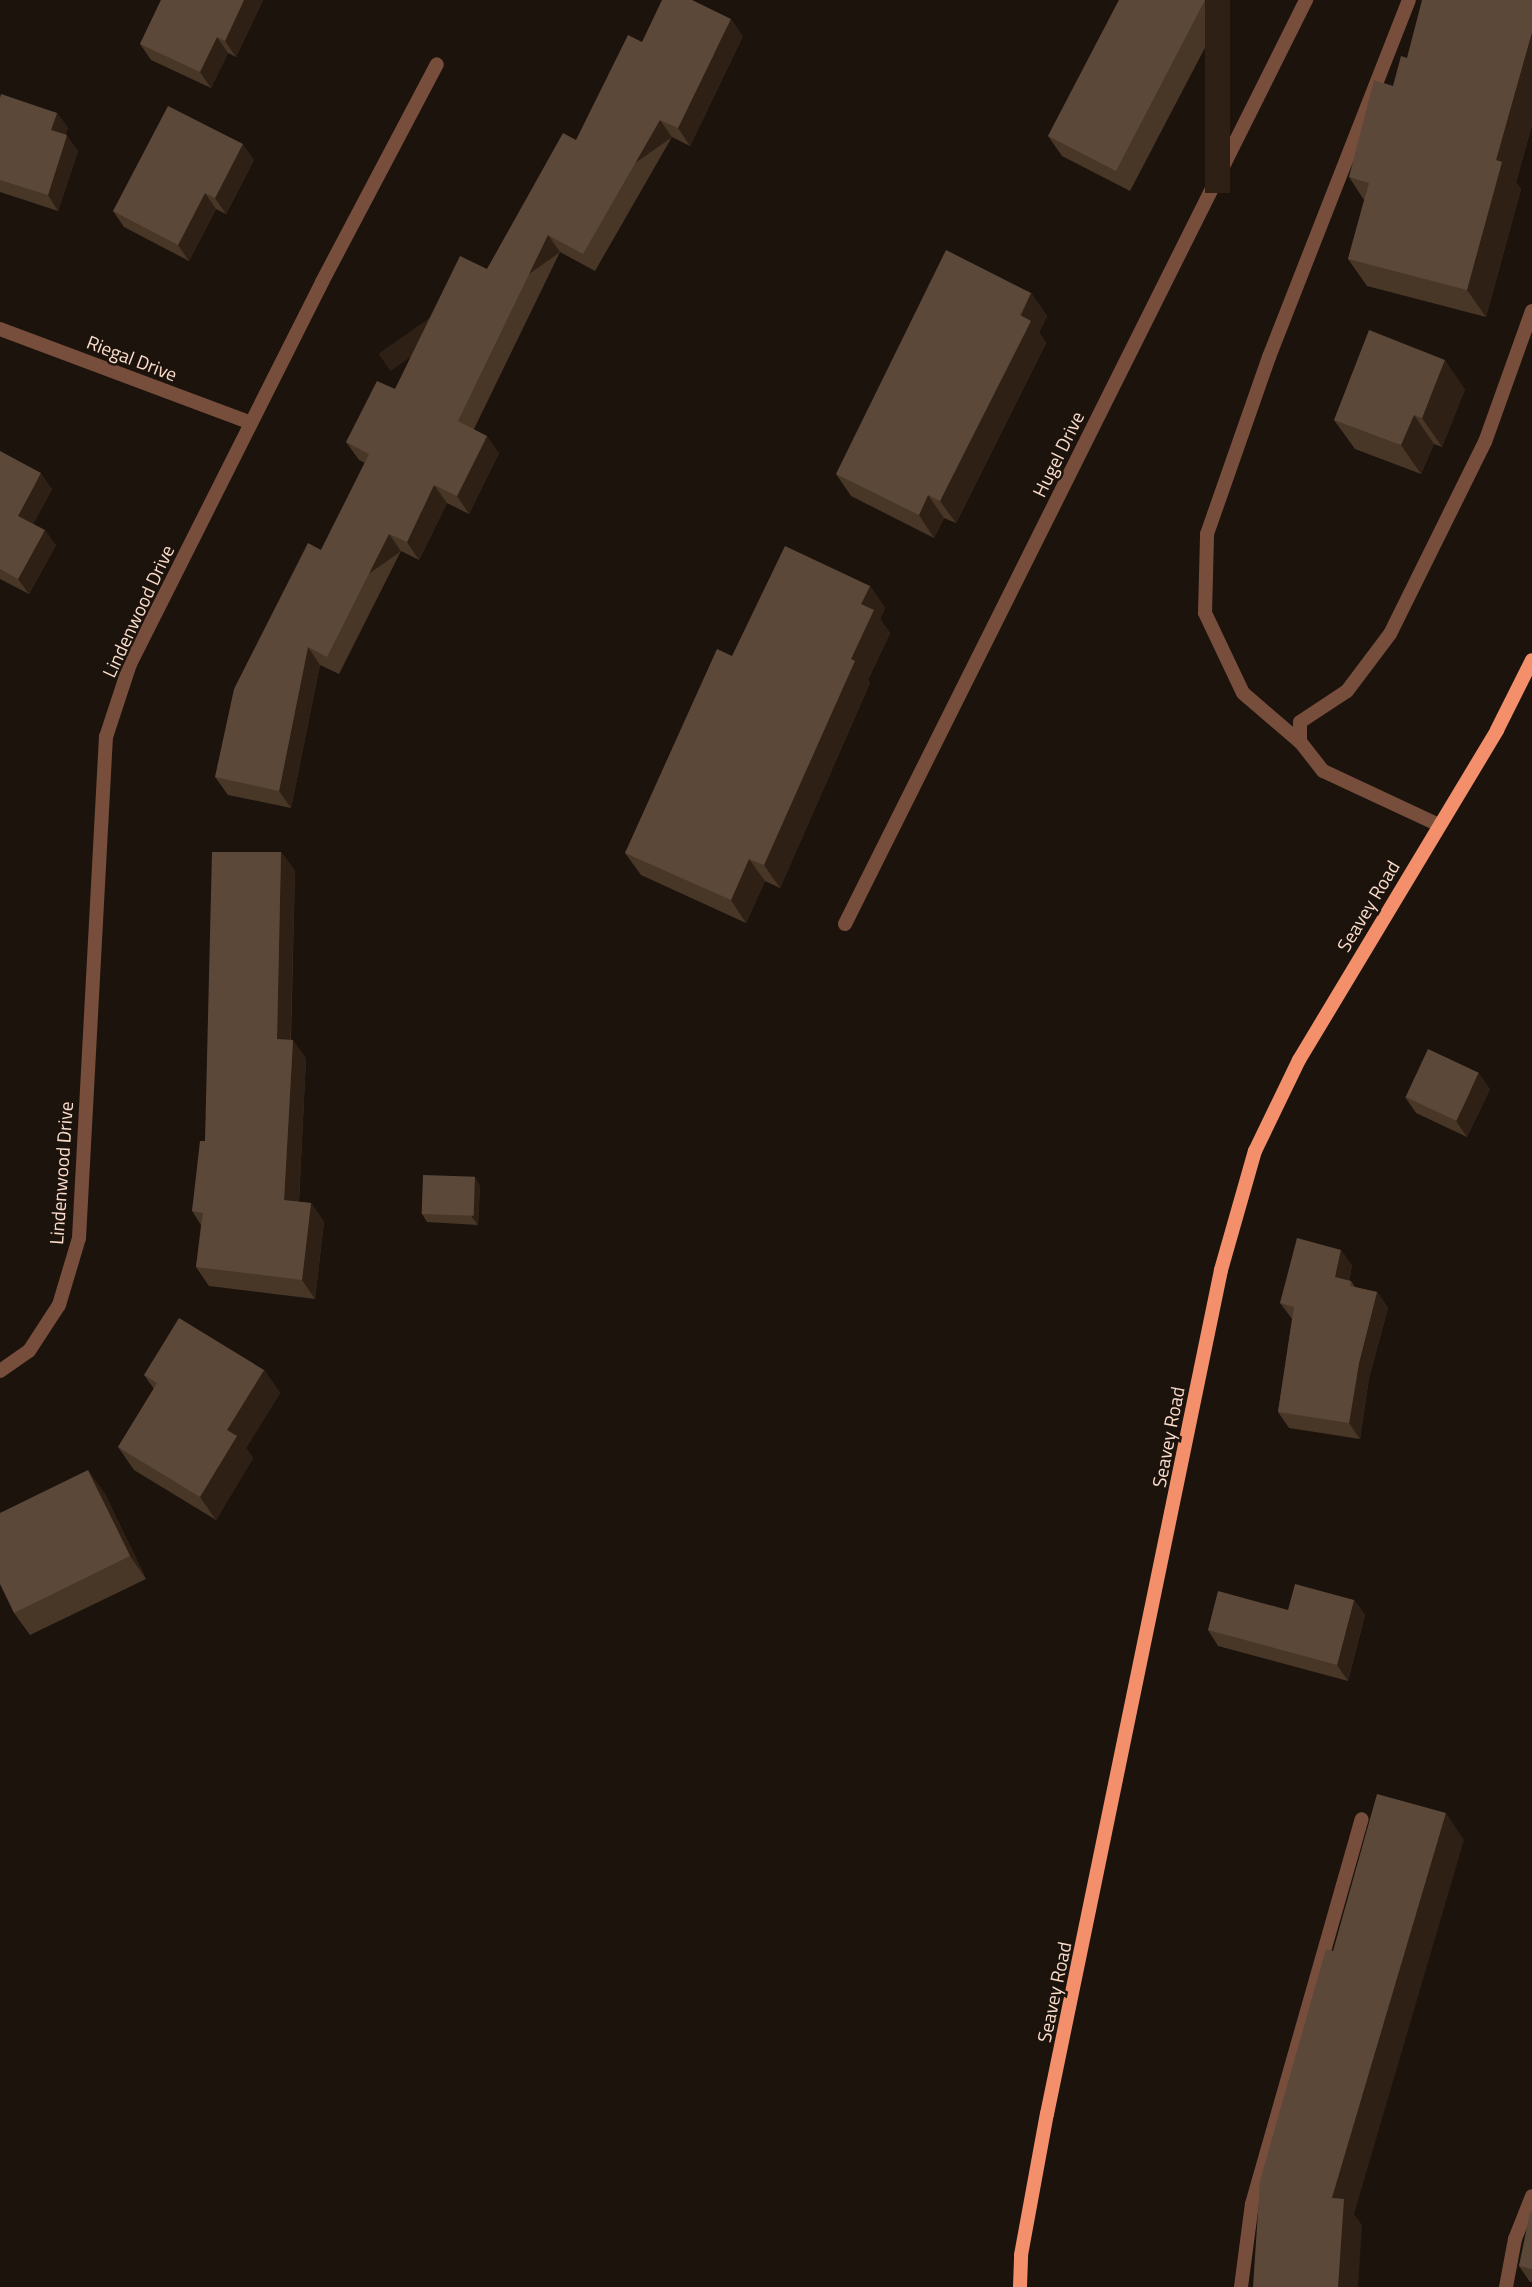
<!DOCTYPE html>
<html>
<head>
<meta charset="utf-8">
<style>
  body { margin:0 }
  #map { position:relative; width:1532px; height:2287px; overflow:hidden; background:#1c130d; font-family:"Titillium Web",sans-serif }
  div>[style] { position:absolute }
  .lane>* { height:14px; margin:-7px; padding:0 7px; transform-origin:7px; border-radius:7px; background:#774d3c }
  .street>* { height:14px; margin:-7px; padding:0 7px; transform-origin:7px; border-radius:7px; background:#774d3c }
  .secondary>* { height:14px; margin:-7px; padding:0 7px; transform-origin:7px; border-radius:7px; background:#f3906b }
  .wall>* { inset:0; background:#483627 }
  .shaded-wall>* { inset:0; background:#2f2015; transform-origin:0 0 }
  .building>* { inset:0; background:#5c4839; transform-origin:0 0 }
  span { translate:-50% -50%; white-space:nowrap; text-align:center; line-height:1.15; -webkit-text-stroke:5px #1c130d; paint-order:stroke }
  .street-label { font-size:19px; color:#fbddcc }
</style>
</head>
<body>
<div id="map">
  <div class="lane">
    <i style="left:1300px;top:742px;width:75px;rotate:-139.3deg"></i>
    <i style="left:1243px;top:693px;width:89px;rotate:-115.4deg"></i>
    <i style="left:1205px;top:613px;width:79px;rotate:-88.5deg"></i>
    <i style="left:1207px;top:534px;width:188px;rotate:-70.7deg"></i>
    <i style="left:1269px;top:357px;width:383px;rotate:-68.6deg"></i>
    <i style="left:1439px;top:825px;width:128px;rotate:-155deg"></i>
    <i style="left:1323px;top:771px;width:37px;rotate:-128deg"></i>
    <i style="left:1300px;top:742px;width:20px;rotate:-90deg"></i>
    <i style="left:1300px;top:722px;width:56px;rotate:-33.4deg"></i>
    <i style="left:1347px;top:691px;width:71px;rotate:-53deg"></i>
    <i style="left:1390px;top:634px;width:214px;rotate:-63.7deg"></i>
    <i style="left:1485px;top:442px;width:139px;rotate:-70.3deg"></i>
    <i style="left:1241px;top:2287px;width:84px;rotate:-82.5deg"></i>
    <i style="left:1252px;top:2204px;width:400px;rotate:-74.1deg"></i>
    <i style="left:1506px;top:2287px;width:49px;rotate:-79.4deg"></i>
    <i style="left:1515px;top:2239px;width:46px;rotate:-68.4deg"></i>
  </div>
  <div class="street">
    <i style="left:0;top:329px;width:268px;rotate:20.5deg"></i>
    <i style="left:845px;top:924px;width:1033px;rotate:-63.48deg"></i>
    <i style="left:0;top:1371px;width:35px;rotate:-35deg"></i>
    <i style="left:29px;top:1351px;width:55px;rotate:-56.9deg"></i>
    <i style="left:59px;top:1305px;width:70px;rotate:-73.4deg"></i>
    <i style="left:79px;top:1238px;width:502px;rotate:-86.92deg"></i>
    <i style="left:106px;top:737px;width:77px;rotate:-71.8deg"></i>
    <i style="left:130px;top:664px;width:428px;rotate:-63.3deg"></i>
    <i style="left:322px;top:282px;width:246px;rotate:-62.2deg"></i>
  </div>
  <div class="secondary">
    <i style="left:1020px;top:2287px;width:32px;rotate:-88deg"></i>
    <i style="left:1021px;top:2255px;width:143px;rotate:-79.6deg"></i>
    <i style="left:1047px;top:2114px;width:862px;rotate:-78.35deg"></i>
    <i style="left:1221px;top:1270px;width:124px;rotate:-74.1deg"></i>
    <i style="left:1255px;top:1151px;width:101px;rotate:-64.2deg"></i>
    <i style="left:1299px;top:1060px;width:385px;rotate:-59deg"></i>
    <i style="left:1497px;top:730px;width:78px;rotate:-63.4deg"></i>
  </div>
  <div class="wall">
    <i style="clip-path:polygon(161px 0,263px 0,236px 57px,228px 53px,211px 88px,151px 60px,140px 44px)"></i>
    <i style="clip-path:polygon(1119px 0,1230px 0,1130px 191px,1062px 156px,1048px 136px)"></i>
    <i style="clip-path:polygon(1532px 0,1532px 125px,1516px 182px,1521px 189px,1486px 317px,1367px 286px,1348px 259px,1364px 200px,1349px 177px,1393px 86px)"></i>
    <i style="clip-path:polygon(743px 36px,690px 146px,672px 137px,595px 271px,560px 252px,474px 429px,499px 453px,469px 514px,447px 503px,419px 560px,401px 551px,339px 674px,320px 665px,291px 808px,228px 795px,215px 777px,321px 550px,365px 463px,359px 460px,346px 442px,395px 389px,487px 269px,576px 140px)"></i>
    <i style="clip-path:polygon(0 98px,57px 113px,68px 128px,65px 135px,78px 151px,58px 211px,0 192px)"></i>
    <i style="clip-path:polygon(254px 160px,226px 214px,216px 209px,189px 261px,124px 227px,113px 211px)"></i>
    <i style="clip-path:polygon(1031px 293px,1047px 316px,1039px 332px,1046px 343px,956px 523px,944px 518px,934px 538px,851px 496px,836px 474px)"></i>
    <i style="clip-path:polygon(1465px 389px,1442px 447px,1434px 444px,1421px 474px,1355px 449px,1334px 420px)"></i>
    <i style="clip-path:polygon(0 451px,52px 489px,33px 524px,56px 545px,29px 594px,0 579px)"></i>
    <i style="clip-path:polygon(870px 586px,885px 608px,880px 619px,890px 633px,868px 680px,870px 683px,780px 888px,765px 881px,746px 923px,641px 875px,625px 853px,732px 656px)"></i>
    <i style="clip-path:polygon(281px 852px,295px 871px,291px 1040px,306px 1058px,299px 1202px,311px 1203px,324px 1222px,315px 1299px,209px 1286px,196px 1267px,201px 1225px,192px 1211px,205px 1141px)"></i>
    <i style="clip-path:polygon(1490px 1089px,1467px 1137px,1416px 1113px,1405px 1097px)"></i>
    <i style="clip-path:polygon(480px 1185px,478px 1225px,427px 1222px,422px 1214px)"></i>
    <i style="clip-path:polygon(1352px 1265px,1349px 1281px,1351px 1281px,1355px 1287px,1377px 1292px,1388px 1308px,1369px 1378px,1360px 1439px,1289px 1428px,1278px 1412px,1292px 1319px,1280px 1303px)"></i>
    <i style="clip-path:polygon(264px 1370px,280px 1393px,246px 1448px,253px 1458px,216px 1520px,134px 1470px,118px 1447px,154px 1389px,144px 1375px)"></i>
    <i style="clip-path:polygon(104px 1492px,146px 1579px,30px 1635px,14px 1613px)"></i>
    <i style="clip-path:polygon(1354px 1600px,1365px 1615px,1348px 1681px,1218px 1646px,1208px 1630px,1288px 1610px)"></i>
    <i style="clip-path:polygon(1532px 2213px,1532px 2282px,1530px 2282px,1519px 2266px)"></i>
  </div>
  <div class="shaded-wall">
    <i style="clip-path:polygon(244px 0,263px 0,236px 57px,225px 41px)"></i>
    <i style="left:1205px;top:0;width:25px;height:193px"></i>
    <i style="clip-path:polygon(731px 19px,743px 36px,690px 146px,678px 128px)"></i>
    <i style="clip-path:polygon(1532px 32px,1532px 125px,1516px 182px,1521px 189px,1486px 317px,1467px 290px,1496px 160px)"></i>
    <i style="clip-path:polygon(217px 37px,228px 53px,211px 88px,200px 72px)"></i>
    <i style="clip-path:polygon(57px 113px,68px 128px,62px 146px,51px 130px)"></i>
    <i style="left:660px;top:120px;width:21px;height:155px;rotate:55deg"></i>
    <i style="clip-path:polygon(67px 135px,78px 151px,58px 211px,48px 195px)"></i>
    <i style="clip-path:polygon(243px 144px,254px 160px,226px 214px,215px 198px)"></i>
    <i style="clip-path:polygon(205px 193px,216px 209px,189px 261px,178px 245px)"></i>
    <i style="left:548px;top:235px;width:21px;height:207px;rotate:55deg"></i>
    <i style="clip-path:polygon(1031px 293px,1047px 316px,1039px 332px,1046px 343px,956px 523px,940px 501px)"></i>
    <i style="clip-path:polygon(1445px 360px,1465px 389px,1442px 447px,1422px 418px)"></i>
    <i style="clip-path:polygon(1414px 415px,1434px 444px,1421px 474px,1401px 445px)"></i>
    <i style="clip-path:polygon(487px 436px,499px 453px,469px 514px,457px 496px)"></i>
    <i style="clip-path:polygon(41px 473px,52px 489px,29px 532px,18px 516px)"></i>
    <i style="clip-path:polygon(434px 485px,447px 503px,419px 560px,407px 542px)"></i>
    <i style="clip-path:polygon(928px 495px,944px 518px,934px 538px,919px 515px)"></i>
    <i style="clip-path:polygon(45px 530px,56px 545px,29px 594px,18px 579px)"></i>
    <i style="left:389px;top:534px;width:21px;height:138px;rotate:55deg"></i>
    <i style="clip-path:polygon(870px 586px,885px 608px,880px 619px,890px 633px,868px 680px,870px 683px,780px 888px,764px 865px,851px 659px,861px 604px)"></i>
    <i style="clip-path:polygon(308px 647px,320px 665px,291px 808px,279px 791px)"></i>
    <i style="clip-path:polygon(281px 852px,295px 871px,290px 1058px,277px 1039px)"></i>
    <i style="clip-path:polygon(749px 859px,765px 881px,746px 923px,731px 900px)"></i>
    <i style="clip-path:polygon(293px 1040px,306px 1058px,298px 1219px,284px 1200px)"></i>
    <i style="clip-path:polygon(1479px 1073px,1490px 1089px,1467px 1137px,1456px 1121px)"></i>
    <i style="clip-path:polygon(475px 1177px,480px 1185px,478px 1225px,472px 1217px)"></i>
    <i style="clip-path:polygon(311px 1203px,324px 1222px,315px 1299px,302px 1280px)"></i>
    <i style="clip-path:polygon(1341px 1250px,1352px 1265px,1346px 1293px,1335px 1277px)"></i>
    <i style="clip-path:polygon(1377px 1292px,1388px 1308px,1369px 1378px,1360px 1439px,1349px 1423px,1359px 1363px)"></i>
    <i style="clip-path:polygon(264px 1370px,280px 1393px,246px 1448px,253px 1458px,216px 1520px,200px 1497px,227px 1430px)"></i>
    <i style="clip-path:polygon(88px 1470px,104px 1492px,146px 1579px,130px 1556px)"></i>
    <i style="clip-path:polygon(1354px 1600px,1365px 1615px,1348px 1681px,1337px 1665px)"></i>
    <i style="clip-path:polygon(1446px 1813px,1464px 1840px,1354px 2214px,1362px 2225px,1358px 2287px,1338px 2287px,1332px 2198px)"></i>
  </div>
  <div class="building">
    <i style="clip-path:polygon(161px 0,244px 0,225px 41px,217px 37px,200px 72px,140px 44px)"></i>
    <i style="clip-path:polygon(662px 0,692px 0,731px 19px,678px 128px,660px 120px,583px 254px,548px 235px,458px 421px,487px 436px,457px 496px,434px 485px,407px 542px,389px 534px,327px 657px,308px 647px,279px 791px,215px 777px,234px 689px,308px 543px,321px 550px,369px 454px,346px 442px,377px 381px,395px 389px,460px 256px,487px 269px,563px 133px,576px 140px,628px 35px,642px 42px)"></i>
    <i style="clip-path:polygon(1119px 0,1205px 0,1116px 171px,1048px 136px)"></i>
    <i style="clip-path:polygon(1422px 0,1532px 0,1532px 32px,1496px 160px,1502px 162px,1467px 290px,1348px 259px,1369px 183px,1349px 177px,1374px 80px,1393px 86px,1401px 56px,1407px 58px)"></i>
    <i style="clip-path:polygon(1px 94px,57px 113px,51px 130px,67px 135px,48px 195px,0 180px,0 98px)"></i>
    <i style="clip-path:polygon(168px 106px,243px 144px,215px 198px,205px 193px,178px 245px,113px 211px)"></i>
    <i style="clip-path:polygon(946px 250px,1031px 293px,1020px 315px,1031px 321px,940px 501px,928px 495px,919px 515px,836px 474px)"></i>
    <i style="clip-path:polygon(1369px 330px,1445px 360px,1422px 418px,1414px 415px,1401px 445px,1334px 420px)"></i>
    <i style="clip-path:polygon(0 451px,41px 473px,18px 516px,45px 530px,18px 579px,0 569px)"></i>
    <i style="clip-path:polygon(785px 546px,870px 586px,861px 604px,874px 610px,851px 659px,855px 661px,764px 865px,749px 859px,731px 900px,625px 853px,717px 649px,732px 656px)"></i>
    <i style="clip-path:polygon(212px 852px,281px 852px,277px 1039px,293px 1040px,284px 1200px,311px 1203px,302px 1280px,196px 1267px,203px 1213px,192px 1211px,200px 1141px,205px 1141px)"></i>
    <i style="left:1428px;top:1049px;width:56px;height:53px;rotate:25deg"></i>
    <i style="left:423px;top:1175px;width:52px;height:39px;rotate:2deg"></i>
    <i style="clip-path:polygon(1297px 1238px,1341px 1250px,1335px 1277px,1351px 1281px,1350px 1286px,1377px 1292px,1359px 1363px,1349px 1423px,1278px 1412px,1294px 1307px,1280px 1303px)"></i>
    <i style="clip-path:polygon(179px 1318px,264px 1370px,227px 1430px,237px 1436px,200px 1497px,118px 1447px,157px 1383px,144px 1375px)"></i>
    <i style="clip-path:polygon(88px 1470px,130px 1556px,14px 1613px,0 1584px,0 1513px)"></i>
    <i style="clip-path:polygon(1295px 1584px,1354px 1600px,1337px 1665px,1208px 1630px,1218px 1591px,1288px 1610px)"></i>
    <i style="clip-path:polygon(1377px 1794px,1446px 1813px,1332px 2198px,1344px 2199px,1338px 2287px,1253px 2287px,1260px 2181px,1326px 1949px,1333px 1951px)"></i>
    <i style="clip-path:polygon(1530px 2212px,1532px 2213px,1532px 2269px,1519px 2266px)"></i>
  </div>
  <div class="street-label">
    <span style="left:132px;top:358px;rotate:21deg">Riegal Drive</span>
    <span style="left:1058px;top:454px;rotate:-64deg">Hugel Drive</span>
    <span style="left:138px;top:611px;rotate:-65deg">Lindenwood Drive</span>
    <span style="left:1368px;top:906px;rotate:-59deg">Seavey Road</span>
    <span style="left:61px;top:1173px;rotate:-86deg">Lindenwood Drive</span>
    <span style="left:1168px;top:1437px;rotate:-79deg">Seavey Road</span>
    <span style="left:1054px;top:1992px;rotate:-78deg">Seavey Road</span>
  </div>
</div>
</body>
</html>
